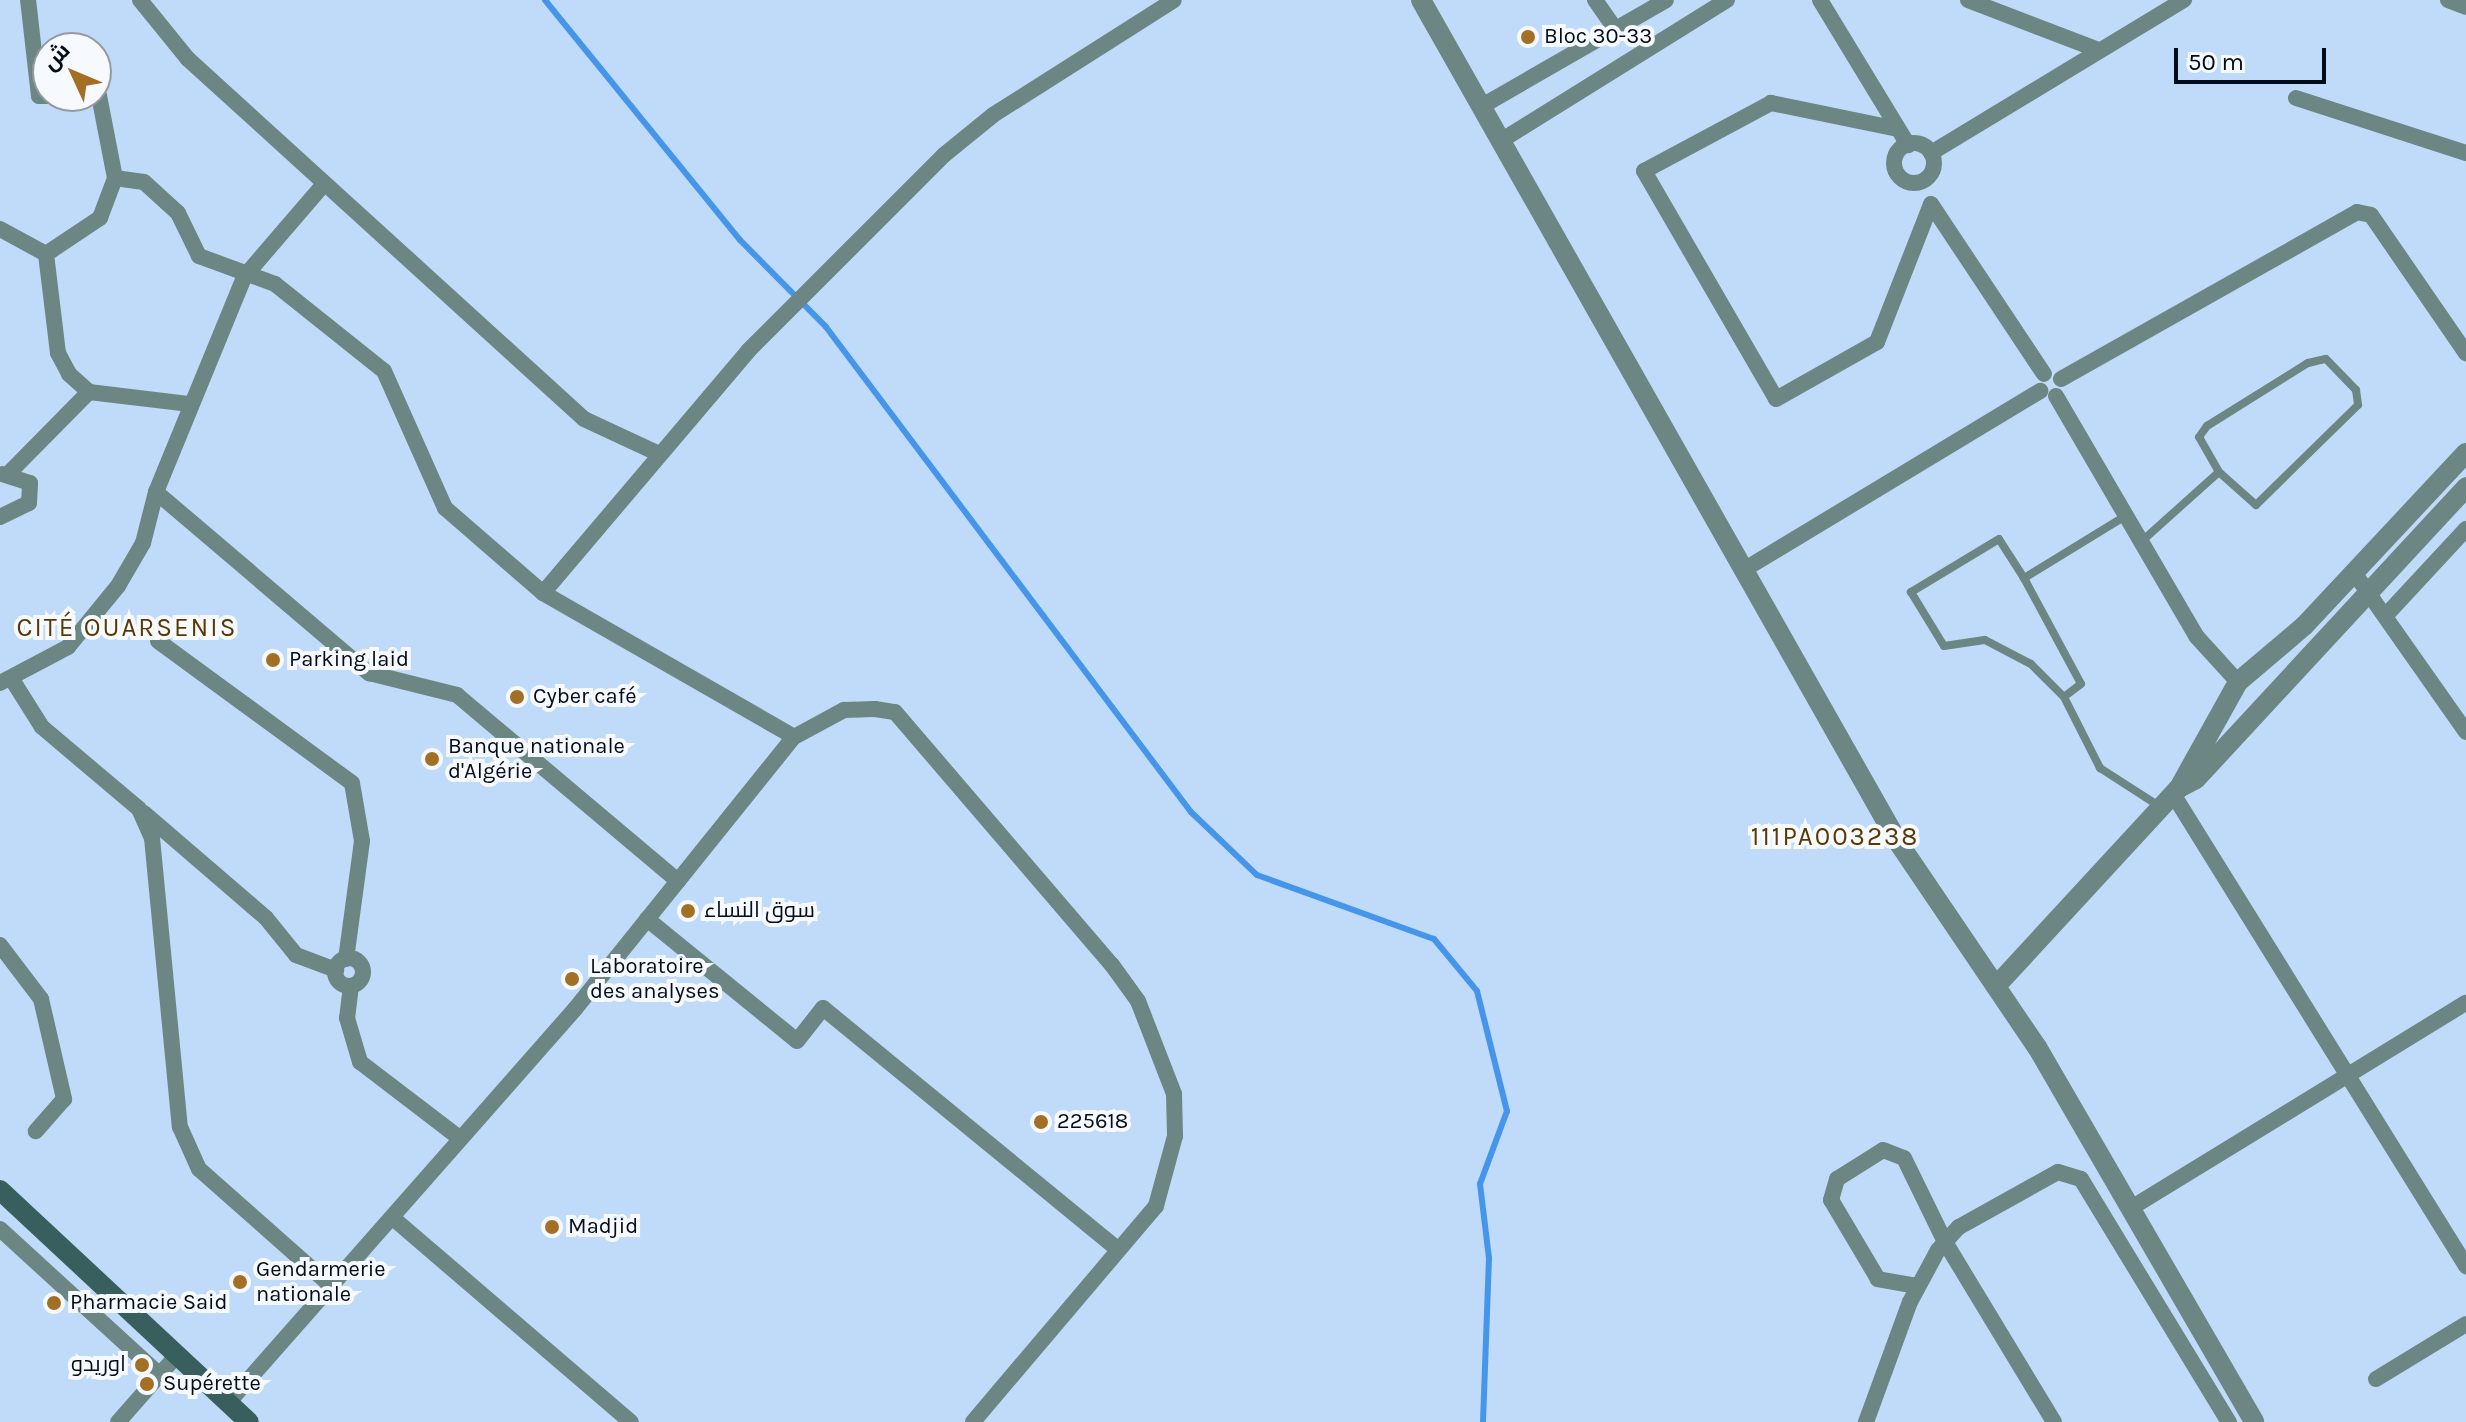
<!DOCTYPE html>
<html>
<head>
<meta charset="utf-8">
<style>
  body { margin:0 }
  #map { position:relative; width:2466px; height:1422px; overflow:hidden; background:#c0dbfa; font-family:Karla,Cairo,sans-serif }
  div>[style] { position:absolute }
  .stream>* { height:6px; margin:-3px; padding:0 3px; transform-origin:3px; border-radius:3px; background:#4595ea }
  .service>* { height:8px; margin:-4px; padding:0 4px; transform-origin:4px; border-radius:4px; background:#6c8684 }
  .minor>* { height:16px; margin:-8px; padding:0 8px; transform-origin:8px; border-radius:8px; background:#6c8684 }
  .minor>.ring { margin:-8px; padding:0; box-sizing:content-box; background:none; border:16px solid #6c8684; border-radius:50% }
  .tertiary>* { height:20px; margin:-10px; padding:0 10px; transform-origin:10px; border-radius:10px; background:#6c8684 }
  .secondary>* { height:20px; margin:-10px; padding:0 10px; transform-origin:10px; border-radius:10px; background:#385e5d }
  .dots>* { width:22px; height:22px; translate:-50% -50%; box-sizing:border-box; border:4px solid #f6f9fd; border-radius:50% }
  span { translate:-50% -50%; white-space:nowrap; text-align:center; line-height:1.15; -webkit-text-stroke:8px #f6f9fd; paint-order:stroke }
  .poi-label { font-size:22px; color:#030c19 }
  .left { translate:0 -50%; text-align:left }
  .right { translate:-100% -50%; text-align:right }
  .quarter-label { font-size:26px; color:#5a3900; letter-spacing:2px }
  .north { position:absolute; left:32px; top:32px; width:80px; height:80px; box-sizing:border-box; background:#f6f9fd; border:2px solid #959aa2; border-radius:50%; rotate:314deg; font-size:22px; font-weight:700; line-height:32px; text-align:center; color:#030c19 }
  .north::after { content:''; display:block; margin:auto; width:28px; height:36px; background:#a26f25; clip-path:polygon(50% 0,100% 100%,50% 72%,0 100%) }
  .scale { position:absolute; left:2174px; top:48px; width:152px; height:36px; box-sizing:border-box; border:4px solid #030c19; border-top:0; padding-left:10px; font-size:24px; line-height:28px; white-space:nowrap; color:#030c19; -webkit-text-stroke:6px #f6f9fd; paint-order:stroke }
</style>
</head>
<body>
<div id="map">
  <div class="stream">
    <i style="left:545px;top:0;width:309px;rotate:50.9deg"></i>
    <i style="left:740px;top:240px;width:122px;rotate:45.3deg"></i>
    <i style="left:826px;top:327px;width:607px;rotate:53.04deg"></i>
    <i style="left:1191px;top:812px;width:91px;rotate:43.7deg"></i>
    <i style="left:1257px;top:875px;width:188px;rotate:19.9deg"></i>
    <i style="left:1434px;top:939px;width:67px;rotate:50.4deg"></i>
    <i style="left:1477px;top:991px;width:124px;rotate:76deg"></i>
    <i style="left:1507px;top:1111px;width:78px;rotate:110.3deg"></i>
    <i style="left:1480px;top:1184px;width:75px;rotate:83.1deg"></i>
    <i style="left:1489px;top:1258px;width:164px;rotate:92.1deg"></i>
  </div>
  <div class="service">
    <i style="left:2127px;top:515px;width:121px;rotate:148.5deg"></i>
    <i style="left:2024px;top:578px;width:46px;rotate:-122.7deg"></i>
    <i style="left:1999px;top:539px;width:103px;rotate:148.9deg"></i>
    <i style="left:1911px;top:592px;width:63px;rotate:58.6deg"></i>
    <i style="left:1944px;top:646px;width:41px;rotate:-8.3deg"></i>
    <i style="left:1985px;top:640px;width:52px;rotate:27.6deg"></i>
    <i style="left:2031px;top:664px;width:47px;rotate:45deg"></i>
    <i style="left:2064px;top:697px;width:80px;rotate:63.1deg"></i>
    <i style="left:2100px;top:768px;width:70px;rotate:32.8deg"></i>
    <i style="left:2142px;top:541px;width:103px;rotate:-41.9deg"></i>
    <i style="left:2219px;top:472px;width:40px;rotate:-119.7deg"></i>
    <i style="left:2199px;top:437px;width:14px;rotate:-54deg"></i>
    <i style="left:2207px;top:426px;width:119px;rotate:-32deg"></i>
    <i style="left:2308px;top:363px;width:18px;rotate:-13deg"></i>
    <i style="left:2326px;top:359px;width:43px;rotate:45.9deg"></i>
    <i style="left:2356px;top:390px;width:15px;rotate:82deg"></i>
    <i style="left:2358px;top:405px;width:143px;rotate:135.6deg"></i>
    <i style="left:2256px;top:505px;width:50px;rotate:-138.3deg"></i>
    <i style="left:2024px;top:578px;width:120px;rotate:61.7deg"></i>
    <i style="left:2081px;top:684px;width:21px;rotate:143deg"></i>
  </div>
  <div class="minor">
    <i style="left:140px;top:0;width:76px;rotate:50.9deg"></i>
    <i style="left:188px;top:59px;width:535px;rotate:42.27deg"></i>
    <i style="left:584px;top:419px;width:83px;rotate:25deg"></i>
    <i style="left:1595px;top:0;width:38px;rotate:55deg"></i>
    <i style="left:1820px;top:0;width:170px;rotate:58.7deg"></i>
    <i style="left:1968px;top:0;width:139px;rotate:21deg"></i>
    <i style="left:2448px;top:0;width:19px;rotate:21deg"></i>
    <i style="left:2296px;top:98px;width:179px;rotate:17.9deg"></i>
    <i style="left:1482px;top:106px;width:212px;rotate:-29.9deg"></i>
    <i style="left:1893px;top:128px;width:125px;rotate:-168.4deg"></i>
    <i style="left:1771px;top:103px;width:144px;rotate:151.8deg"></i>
    <i style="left:1644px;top:171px;width:263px;rotate:59.9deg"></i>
    <i style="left:1776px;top:399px;width:116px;rotate:-29.4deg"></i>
    <i style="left:1877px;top:342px;width:148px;rotate:-68.6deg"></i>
    <i style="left:1931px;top:204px;width:204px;rotate:56.4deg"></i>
    <i style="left:1502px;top:140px;width:265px;rotate:-31.9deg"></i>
    <i class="ring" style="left:1894px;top:143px;width:24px;height:24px"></i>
    <i style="left:1931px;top:153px;width:296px;rotate:-31.2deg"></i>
    <i style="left:115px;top:178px;width:29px;rotate:8deg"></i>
    <i style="left:144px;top:182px;width:46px;rotate:42.4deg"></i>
    <i style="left:178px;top:213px;width:48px;rotate:64deg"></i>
    <i style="left:199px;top:256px;width:81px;rotate:20.2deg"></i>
    <i style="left:275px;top:284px;width:139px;rotate:38.6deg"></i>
    <i style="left:384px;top:371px;width:150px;rotate:66deg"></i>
    <i style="left:445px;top:508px;width:130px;rotate:40.9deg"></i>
    <i style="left:543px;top:593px;width:289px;rotate:29.8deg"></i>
    <i style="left:0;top:229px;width:52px;rotate:28.5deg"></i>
    <i style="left:46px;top:254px;width:65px;rotate:-33.7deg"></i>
    <i style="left:100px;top:218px;width:43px;rotate:-69.4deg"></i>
    <i style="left:115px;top:178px;width:84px;rotate:-101deg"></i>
    <i style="left:99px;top:96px;width:60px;rotate:180deg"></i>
    <i style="left:39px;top:96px;width:97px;rotate:-96.5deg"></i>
    <i style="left:46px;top:254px;width:100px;rotate:83.1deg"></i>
    <i style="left:58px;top:353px;width:24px;rotate:62deg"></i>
    <i style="left:69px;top:374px;width:27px;rotate:42deg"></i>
    <i style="left:89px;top:392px;width:102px;rotate:6.8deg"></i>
    <i style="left:2061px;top:379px;width:340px;rotate:-29.4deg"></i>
    <i style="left:2357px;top:212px;width:14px;rotate:12deg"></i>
    <i style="left:2371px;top:215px;width:168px;rotate:55.5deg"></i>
    <i style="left:2056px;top:396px;width:279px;rotate:59.7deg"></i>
    <i style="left:2197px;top:637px;width:61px;rotate:47.7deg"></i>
    <i style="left:9px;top:473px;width:114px;rotate:-45.4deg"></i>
    <i style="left:156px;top:492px;width:280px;rotate:40.4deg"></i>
    <i style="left:369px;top:673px;width:91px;rotate:14deg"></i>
    <i style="left:457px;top:695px;width:289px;rotate:40.1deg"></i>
    <i style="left:0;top:517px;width:32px;rotate:-26deg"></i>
    <i style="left:29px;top:503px;width:20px;rotate:-87deg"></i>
    <i style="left:30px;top:483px;width:29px;rotate:-162deg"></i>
    <i style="left:1745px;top:569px;width:345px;rotate:-31.1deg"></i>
    <i style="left:2355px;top:574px;width:193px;rotate:54.9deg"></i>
    <i style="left:543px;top:593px;width:317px;rotate:-49.7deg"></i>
    <i style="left:748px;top:351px;width:277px;rotate:-45deg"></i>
    <i style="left:944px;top:155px;width:63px;rotate:-39.2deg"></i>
    <i style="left:993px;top:115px;width:214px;rotate:-32.4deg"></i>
    <i style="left:2388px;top:613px;width:115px;rotate:-47.1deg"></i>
    <i style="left:158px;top:641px;width:240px;rotate:36.2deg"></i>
    <i style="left:352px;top:783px;width:59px;rotate:80.2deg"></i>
    <i style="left:362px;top:841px;width:119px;rotate:97.7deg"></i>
    <i style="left:13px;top:681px;width:54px;rotate:57.8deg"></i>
    <i style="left:42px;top:727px;width:127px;rotate:40.2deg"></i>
    <i style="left:139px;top:809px;width:32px;rotate:66deg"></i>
    <i style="left:152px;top:838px;width:290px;rotate:84.5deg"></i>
    <i style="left:180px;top:1127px;width:46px;rotate:65.7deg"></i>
    <i style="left:199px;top:1169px;width:174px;rotate:41.5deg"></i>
    <i style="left:0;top:683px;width:77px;rotate:-27.9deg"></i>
    <i style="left:68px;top:647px;width:79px;rotate:-50.7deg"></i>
    <i style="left:118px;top:586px;width:50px;rotate:-59.8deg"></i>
    <i style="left:143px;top:543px;width:53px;rotate:-75.7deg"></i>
    <i style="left:156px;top:492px;width:232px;rotate:-67.7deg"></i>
    <i style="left:244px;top:277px;width:123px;rotate:-49.3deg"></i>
    <i style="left:2173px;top:794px;width:556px;rotate:58.17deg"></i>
    <i style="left:144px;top:813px;width:161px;rotate:40.7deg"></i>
    <i style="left:266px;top:918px;width:48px;rotate:51deg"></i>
    <i style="left:296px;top:955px;width:43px;rotate:20.6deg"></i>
    <i style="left:647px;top:919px;width:193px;rotate:39.1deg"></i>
    <i style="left:797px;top:1041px;width:42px;rotate:-51.8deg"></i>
    <i style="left:823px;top:1008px;width:380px;rotate:39.3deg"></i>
    <i style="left:0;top:945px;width:68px;rotate:52.8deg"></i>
    <i style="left:41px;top:999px;width:103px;rotate:77deg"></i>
    <i style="left:64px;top:1099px;width:43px;rotate:131.2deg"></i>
    <i class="ring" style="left:335px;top:958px;width:12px;height:12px"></i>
    <i style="left:351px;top:986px;width:32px;rotate:97deg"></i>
    <i style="left:347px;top:1018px;width:46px;rotate:73.5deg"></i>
    <i style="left:360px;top:1062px;width:123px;rotate:37.4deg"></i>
    <i style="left:2131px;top:1208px;width:393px;rotate:-31.5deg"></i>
    <i style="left:394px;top:1219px;width:312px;rotate:40.6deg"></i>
    <i style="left:0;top:1229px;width:217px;rotate:42.4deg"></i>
    <i style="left:1917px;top:1286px;width:40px;rotate:-170deg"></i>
    <i style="left:1878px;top:1279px;width:92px;rotate:-120.7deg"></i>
    <i style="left:1831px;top:1200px;width:22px;rotate:-74deg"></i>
    <i style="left:1837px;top:1179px;width:54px;rotate:-32.2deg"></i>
    <i style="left:1883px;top:1150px;width:22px;rotate:21deg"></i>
    <i style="left:1904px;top:1158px;width:93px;rotate:64deg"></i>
    <i style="left:1945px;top:1242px;width:210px;rotate:58.8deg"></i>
    <i style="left:2376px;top:1379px;width:105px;rotate:-31.4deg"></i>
    <i style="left:228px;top:1403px;width:525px;rotate:-48.63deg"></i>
    <i style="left:575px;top:1009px;width:349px;rotate:-51.2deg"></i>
    <i style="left:794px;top:737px;width:57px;rotate:-28.4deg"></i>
    <i style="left:844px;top:710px;width:31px;rotate:-2deg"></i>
    <i style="left:875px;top:709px;width:20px;rotate:9deg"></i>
    <i style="left:895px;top:712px;width:333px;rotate:49.4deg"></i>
    <i style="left:1112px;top:965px;width:44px;rotate:54.2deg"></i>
    <i style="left:1138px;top:1001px;width:100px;rotate:68.8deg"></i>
    <i style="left:1174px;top:1094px;width:42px;rotate:88.6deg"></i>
    <i style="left:1175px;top:1136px;width:73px;rotate:105.2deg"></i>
    <i style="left:1156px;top:1206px;width:283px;rotate:130.3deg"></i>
    <i style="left:118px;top:1422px;width:89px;rotate:-48.6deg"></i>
    <i style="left:1866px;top:1422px;width:128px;rotate:-69.9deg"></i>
    <i style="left:1910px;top:1302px;width:59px;rotate:-61.7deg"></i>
    <i style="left:1938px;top:1250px;width:31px;rotate:-48deg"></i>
    <i style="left:1959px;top:1227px;width:113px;rotate:-29.1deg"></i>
    <i style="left:2058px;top:1172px;width:24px;rotate:17deg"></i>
    <i style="left:2081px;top:1179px;width:285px;rotate:58.7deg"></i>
  </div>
  <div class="tertiary">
    <i style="left:1421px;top:0;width:968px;rotate:60.47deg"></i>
    <i style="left:1898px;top:842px;width:248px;rotate:55.9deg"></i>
    <i style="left:2037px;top:1047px;width:433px;rotate:59.9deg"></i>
    <i style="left:2179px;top:788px;width:19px;rotate:-28deg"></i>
    <i style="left:2196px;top:779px;width:398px;rotate:-47.2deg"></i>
    <i style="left:1997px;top:985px;width:268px;rotate:-47.3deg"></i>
    <i style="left:2179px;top:788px;width:121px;rotate:-60.9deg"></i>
    <i style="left:2238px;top:682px;width:87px;rotate:-40.3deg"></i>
    <i style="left:2304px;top:626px;width:237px;rotate:-46.9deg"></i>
  </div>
  <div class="secondary">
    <i style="left:0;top:1190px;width:340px;rotate:43deg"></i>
  </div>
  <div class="dots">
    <i style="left:1528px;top:37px;background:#a26f25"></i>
    <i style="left:273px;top:660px;background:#a26f25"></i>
    <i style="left:517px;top:697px;background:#a26f25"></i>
    <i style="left:432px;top:759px;background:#a26f25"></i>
    <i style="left:688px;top:911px;background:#a26f25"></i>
    <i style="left:572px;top:979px;background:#a26f25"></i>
    <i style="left:1041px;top:1122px;background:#a26f25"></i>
    <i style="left:552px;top:1227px;background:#a26f25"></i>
    <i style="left:240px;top:1282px;background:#a26f25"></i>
    <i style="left:54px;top:1303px;background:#a26f25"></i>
    <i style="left:142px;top:1365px;background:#a26f25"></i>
    <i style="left:147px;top:1384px;background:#a26f25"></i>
  </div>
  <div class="poi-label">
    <span class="left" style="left:1544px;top:37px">Bloc 30-33</span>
    <span class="left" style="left:289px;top:660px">Parking laid</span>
    <span class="left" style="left:533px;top:697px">Cyber café</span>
    <span class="left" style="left:448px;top:759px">Banque nationale<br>d'Algérie</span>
    <span class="left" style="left:704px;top:911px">سوق النساء</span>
    <span class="left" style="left:590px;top:979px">Laboratoire<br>des analyses</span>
    <span class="left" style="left:1057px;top:1122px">225618</span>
    <span class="left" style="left:568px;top:1227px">Madjid</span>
    <span class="left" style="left:256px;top:1282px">Gendarmerie<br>nationale</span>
    <span class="left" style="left:70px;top:1303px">Pharmacie Said</span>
    <span class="right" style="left:126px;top:1365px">اوريدو</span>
    <span class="left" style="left:163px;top:1384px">Supérette</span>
  </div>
  <div class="quarter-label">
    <span style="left:127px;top:628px">CITÉ OUARSENIS</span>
    <span style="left:1835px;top:837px">111PA003238</span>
  </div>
  <div class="north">ش</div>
  <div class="scale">50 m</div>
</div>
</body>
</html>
